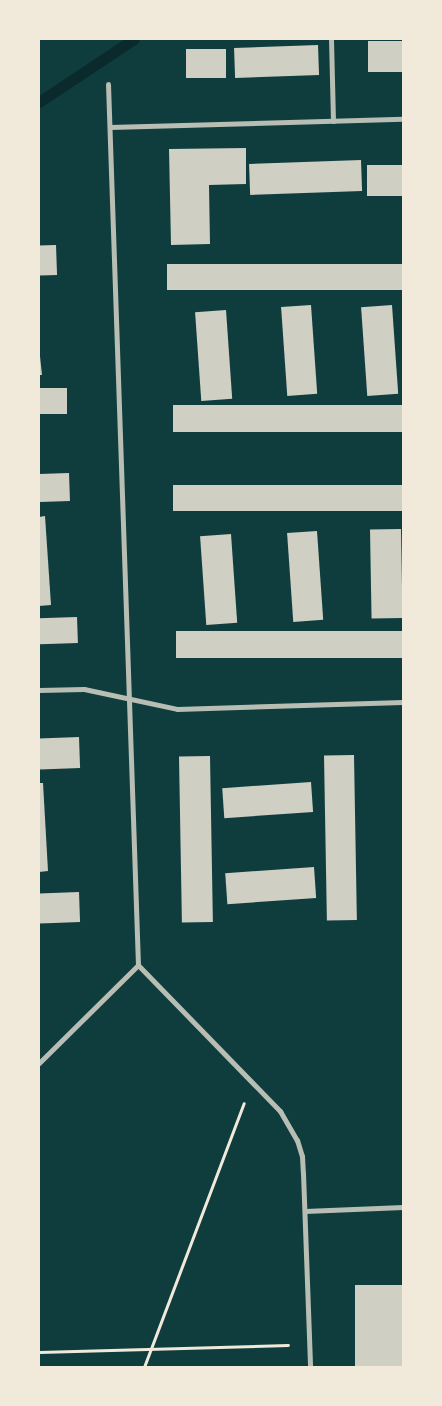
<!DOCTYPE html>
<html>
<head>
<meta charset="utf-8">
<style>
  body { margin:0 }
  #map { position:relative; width:442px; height:1406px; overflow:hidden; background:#0f3d3e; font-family:"Work Sans",sans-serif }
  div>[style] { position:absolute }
  .stream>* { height:11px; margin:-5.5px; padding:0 5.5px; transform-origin:5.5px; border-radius:5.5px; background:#0a2a2b }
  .building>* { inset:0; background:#cfcfc3; transform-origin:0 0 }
  .path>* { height:3px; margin:-1.5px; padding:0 1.5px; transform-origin:1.5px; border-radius:1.5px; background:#f1e9da }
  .minor>* { height:5px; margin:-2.5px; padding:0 2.5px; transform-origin:2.5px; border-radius:2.5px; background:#b8beb3 }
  span { translate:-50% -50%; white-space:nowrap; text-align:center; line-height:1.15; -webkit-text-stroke:5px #f1e9da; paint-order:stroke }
  .frame { position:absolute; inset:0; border:40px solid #f1e9da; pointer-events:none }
</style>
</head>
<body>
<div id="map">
  <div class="stream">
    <i style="left:39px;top:102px;width:114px;rotate:-33.6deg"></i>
  </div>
  <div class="building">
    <i style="left:403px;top:41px;width:31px;height:35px;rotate:90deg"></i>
    <i style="left:318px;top:45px;width:30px;height:84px;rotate:88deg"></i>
    <i style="left:226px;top:49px;width:29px;height:40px;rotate:90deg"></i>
    <i style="clip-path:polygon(246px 148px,246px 184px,209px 185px,210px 244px,171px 245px,169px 149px)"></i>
    <i style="left:361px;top:160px;width:31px;height:112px;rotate:88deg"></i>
    <i style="left:403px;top:165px;width:31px;height:36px;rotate:90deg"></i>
    <i style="left:56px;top:245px;width:30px;height:17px;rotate:88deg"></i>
    <i style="left:403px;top:264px;width:26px;height:236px;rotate:90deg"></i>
    <i style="left:311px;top:305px;width:89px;height:30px;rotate:86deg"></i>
    <i style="left:392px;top:305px;width:89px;height:31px;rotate:86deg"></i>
    <i style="left:226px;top:310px;width:89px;height:31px;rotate:86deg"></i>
    <i style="clip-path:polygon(39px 347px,42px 375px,39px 375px)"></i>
    <i style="left:67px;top:388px;width:26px;height:28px;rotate:90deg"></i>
    <i style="left:403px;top:405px;width:27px;height:230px;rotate:90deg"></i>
    <i style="left:69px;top:473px;width:28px;height:30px;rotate:88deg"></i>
    <i style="left:403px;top:485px;width:26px;height:230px;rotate:90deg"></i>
    <i style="clip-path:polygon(45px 516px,51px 605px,39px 606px,39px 517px)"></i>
    <i style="left:401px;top:529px;width:89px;height:31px;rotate:89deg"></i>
    <i style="left:317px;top:531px;width:89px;height:30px;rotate:86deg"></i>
    <i style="left:231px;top:534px;width:89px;height:31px;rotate:86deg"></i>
    <i style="left:77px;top:617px;width:26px;height:38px;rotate:88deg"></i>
    <i style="left:403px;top:631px;width:27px;height:227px;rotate:90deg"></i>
    <i style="left:79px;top:737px;width:31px;height:40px;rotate:88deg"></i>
    <i style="left:354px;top:755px;width:165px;height:30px;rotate:89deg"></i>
    <i style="left:210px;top:756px;width:166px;height:31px;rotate:89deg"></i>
    <i style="left:311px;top:782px;width:30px;height:89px;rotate:86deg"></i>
    <i style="clip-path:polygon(39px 783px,43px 783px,48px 871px,39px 872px)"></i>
    <i style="left:314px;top:867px;width:31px;height:89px;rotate:86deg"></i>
    <i style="left:79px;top:892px;width:30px;height:40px;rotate:88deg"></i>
    <i style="left:403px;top:1285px;width:82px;height:48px;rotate:90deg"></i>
  </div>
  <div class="path">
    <i style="left:39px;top:1352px;width:249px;rotate:-1.6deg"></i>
    <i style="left:144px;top:1367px;width:282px;rotate:-69.3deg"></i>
  </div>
  <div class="minor">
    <i style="left:331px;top:39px;width:82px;rotate:88.6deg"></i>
    <i style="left:108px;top:84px;width:882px;rotate:88.05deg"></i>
    <i style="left:138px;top:965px;width:204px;rotate:45.8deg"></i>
    <i style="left:280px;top:1111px;width:34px;rotate:60deg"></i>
    <i style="left:297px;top:1140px;width:17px;rotate:73deg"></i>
    <i style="left:302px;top:1156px;width:17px;rotate:87deg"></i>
    <i style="left:303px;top:1173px;width:194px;rotate:87.9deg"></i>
    <i style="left:110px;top:127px;width:293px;rotate:-1.6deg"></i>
    <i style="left:39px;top:690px;width:45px;rotate:-1.3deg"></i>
    <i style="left:84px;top:689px;width:95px;rotate:12.1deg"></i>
    <i style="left:177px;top:709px;width:226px;rotate:-1.8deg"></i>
    <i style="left:39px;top:1063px;width:139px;rotate:-44.7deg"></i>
    <i style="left:305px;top:1211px;width:98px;rotate:-2.3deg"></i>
  </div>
  <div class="frame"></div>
</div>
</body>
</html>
